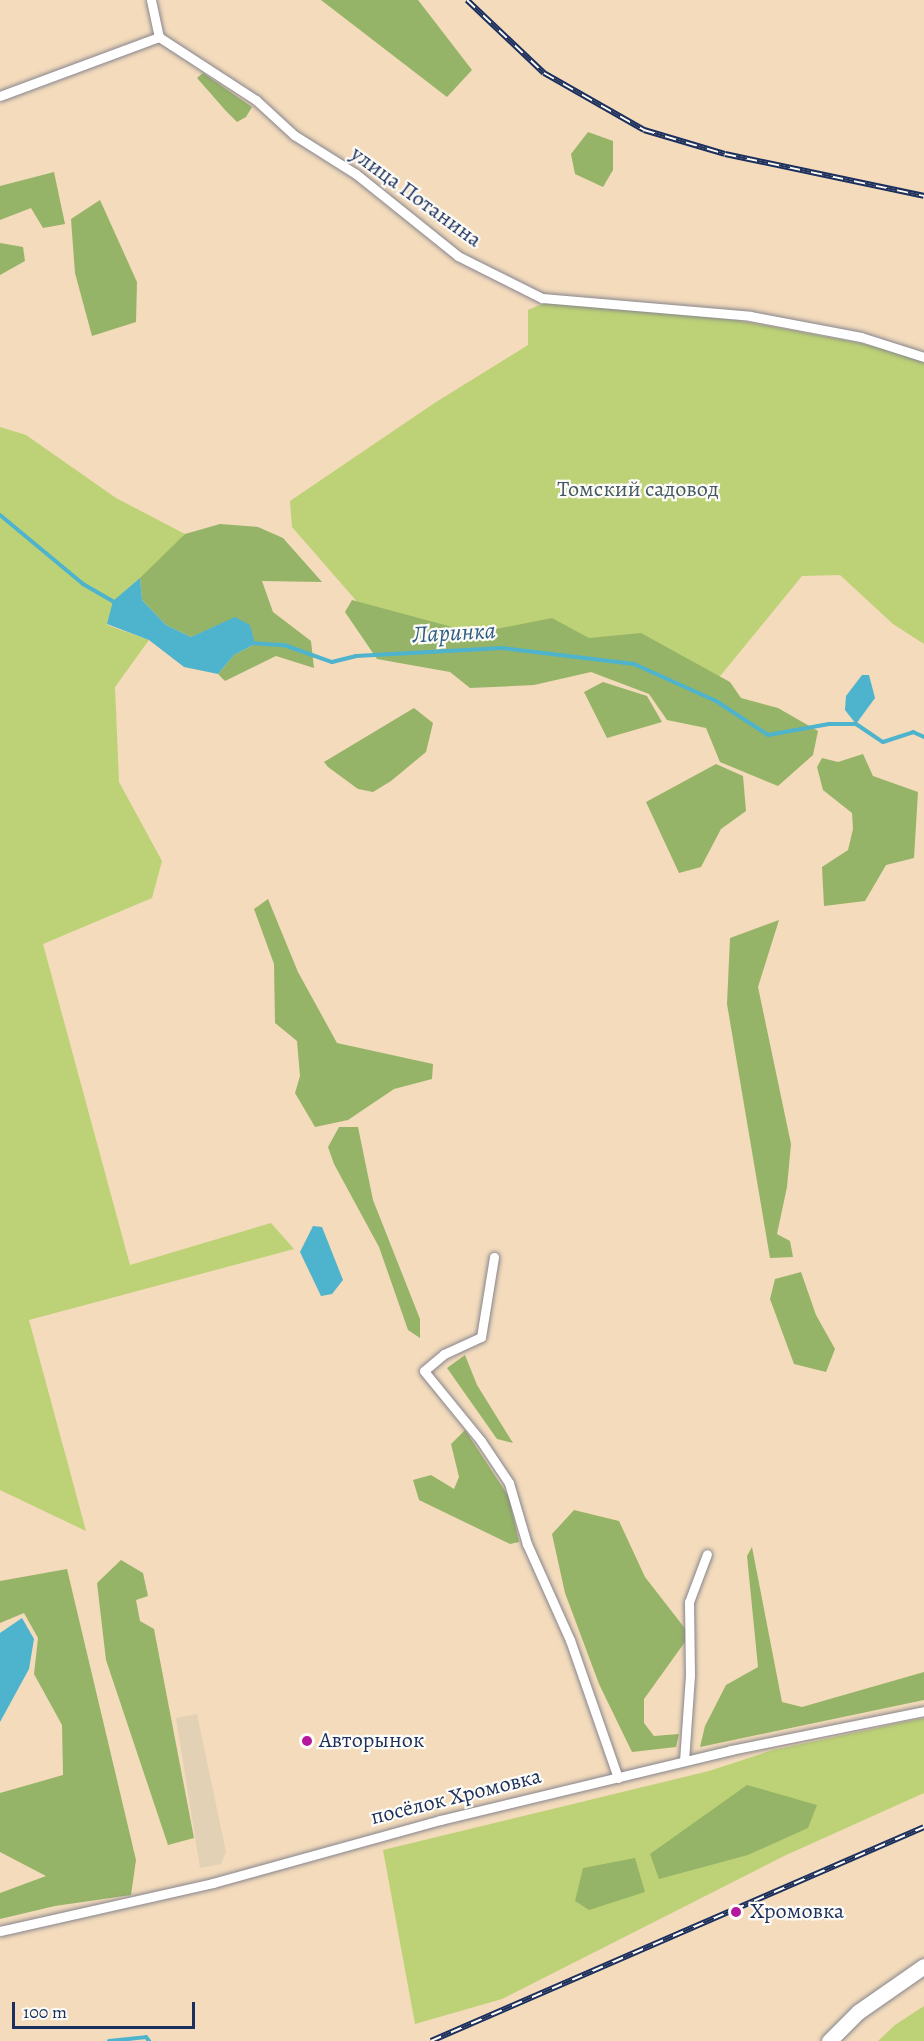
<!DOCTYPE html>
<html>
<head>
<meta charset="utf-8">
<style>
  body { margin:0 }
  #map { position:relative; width:924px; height:2041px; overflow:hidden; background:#f3dbbc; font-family:Alegreya,serif }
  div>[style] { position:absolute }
  .built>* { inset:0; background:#e3d1b6 }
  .green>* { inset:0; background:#bdd276 }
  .forest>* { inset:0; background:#96b467 }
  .water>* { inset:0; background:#4eb3cd }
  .stream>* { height:4px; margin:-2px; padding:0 2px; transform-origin:2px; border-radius:2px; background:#4eb3cd }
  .roads { filter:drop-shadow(0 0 2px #87858d) drop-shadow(0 0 2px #87858d) }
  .minor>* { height:9px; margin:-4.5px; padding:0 4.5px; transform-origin:4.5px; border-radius:4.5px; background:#fff }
  .primary>* { height:15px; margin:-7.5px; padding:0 7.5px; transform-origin:7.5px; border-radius:7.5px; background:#fff }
  .rail>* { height:6px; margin-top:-3px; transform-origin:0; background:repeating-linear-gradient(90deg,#fdfcf7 0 11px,#1b2f5e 0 22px); box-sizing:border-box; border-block:2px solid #1b2f5e }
  .dots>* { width:16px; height:16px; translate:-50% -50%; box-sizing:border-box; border:3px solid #fdfcf7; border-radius:50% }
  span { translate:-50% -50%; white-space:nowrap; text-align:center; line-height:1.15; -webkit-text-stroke:4.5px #fdfcf7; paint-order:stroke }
  .street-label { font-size:22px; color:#1b2f5e }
  .park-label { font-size:22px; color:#445864 }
  .poi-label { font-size:22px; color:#1b2f5e }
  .left { translate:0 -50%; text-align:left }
  .water-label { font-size:24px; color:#2d5d85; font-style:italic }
  .scale { position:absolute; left:12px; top:2002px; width:183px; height:27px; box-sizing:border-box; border:3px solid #1b2f5e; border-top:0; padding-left:8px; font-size:18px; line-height:21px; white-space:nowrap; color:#1b2f5e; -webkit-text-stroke:4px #fdfcf7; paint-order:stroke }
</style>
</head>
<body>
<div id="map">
  <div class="built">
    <i style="clip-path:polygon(197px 1714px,226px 1852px,221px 1864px,200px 1868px,176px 1718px)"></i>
  </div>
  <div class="green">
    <i style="clip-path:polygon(547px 302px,736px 320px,875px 346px,924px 362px,924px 644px,893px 624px,840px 575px,802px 576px,712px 686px,373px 620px,292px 527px,290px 501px,436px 402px,528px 345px,528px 310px)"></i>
    <i style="clip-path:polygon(0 427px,26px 435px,116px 498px,185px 534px,171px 552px,114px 601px,107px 625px,149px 640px,115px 687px,119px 782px,162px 861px,152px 898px,43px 944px,130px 1265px,271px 1223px,294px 1249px,29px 1320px,86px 1531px,0 1490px)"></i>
    <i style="clip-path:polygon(924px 1718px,924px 1793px,784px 1856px,502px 1999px,415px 2024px,383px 1850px,709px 1771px,773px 1750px)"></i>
    <i style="clip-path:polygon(924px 2006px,924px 2041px,878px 2041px,895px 2025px)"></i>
  </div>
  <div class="forest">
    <i style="clip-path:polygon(321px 0,418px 0,472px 70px,447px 97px)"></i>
    <i style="clip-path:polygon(203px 73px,252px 107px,246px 117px,237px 122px,226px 111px,197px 78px)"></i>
    <i style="clip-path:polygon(588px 132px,613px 141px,613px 170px,603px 187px,575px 174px,571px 154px)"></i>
    <i style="clip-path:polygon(54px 172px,65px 224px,43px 228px,31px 208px,0 220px,0 186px)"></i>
    <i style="clip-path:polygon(100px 200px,137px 282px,136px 322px,92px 336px,75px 273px,71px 219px)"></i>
    <i style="clip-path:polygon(0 243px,23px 247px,25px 261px,0 275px)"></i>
    <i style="clip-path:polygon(220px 524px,258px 527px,283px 538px,322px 582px,262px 581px,273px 612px,311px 641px,314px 668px,276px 656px,225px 681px,218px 674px,234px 655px,255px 644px,235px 618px,191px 637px,166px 625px,142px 600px,140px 578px,185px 534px)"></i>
    <i style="clip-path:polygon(352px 600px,456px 628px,486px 631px,552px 618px,589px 638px,641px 633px,730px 682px,741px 698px,778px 708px,818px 731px,813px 755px,778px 786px,720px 762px,706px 728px,667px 720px,649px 694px,591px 672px,534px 685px,470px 688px,450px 672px,377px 659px,345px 612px)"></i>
    <i style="clip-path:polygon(603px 682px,647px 696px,662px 722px,607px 738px,584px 692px)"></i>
    <i style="clip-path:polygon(414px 708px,433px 723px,426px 752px,391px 781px,373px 792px,358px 789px,328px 767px,324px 762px)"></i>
    <i style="clip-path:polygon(863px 754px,873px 776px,918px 792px,914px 858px,886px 865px,865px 901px,824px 906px,822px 867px,848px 850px,853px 829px,852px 813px,823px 790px,817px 767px,822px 758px,838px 762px)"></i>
    <i style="clip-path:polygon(716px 764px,743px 776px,746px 811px,721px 829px,701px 867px,679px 873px,646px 802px)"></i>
    <i style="clip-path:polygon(268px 899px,298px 972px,337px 1043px,433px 1064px,432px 1079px,394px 1089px,348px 1120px,315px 1127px,295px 1093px,300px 1076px,297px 1041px,275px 1023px,274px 964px,254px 909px)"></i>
    <i style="clip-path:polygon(779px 920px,758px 987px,791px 1144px,787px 1187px,777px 1234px,790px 1241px,793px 1257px,770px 1258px,727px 1004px,730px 938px)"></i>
    <i style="clip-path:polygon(339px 1127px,358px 1127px,373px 1200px,420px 1319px,420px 1338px,408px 1330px,379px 1247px,334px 1164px,328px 1147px)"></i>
    <i style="clip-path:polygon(801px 1272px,816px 1315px,835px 1349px,826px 1372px,794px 1364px,770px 1299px,775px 1279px)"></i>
    <i style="clip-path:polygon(465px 1355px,477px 1385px,513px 1443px,497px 1439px,447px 1368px)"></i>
    <i style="clip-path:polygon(465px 1430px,509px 1497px,519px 1542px,510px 1544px,419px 1500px,413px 1480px,431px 1475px,454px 1489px,459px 1477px,451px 1444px)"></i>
    <i style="clip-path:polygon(574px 1510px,619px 1521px,645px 1577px,690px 1635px,644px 1699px,644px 1723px,654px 1736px,679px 1734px,676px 1747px,632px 1752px,599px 1684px,565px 1593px,552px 1534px)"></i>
    <i style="clip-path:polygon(752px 1547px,782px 1702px,802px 1707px,924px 1672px,924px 1700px,700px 1747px,705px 1726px,726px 1685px,758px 1667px,747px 1556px)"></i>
    <i style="clip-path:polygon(121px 1560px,143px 1573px,148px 1596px,136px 1600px,140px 1621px,154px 1629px,194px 1838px,168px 1845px,106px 1660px,97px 1583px)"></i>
    <i style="clip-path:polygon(67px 1569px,136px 1860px,131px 1895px,55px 1906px,0 1919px,0 1893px,46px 1876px,0 1852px,0 1793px,63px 1775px,62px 1725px,34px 1674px,38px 1638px,24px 1613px,0 1623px,0 1581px)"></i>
    <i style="clip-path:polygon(747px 1785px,817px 1805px,808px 1828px,748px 1855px,659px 1879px,650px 1854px)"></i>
    <i style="clip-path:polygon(635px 1858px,645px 1892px,589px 1910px,575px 1901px,583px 1868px)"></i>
  </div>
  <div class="water">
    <i style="clip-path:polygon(140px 578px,142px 600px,166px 625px,191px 637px,235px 617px,250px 625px,255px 644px,234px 655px,218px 674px,184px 667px,149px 640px,107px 624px,113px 601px)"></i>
    <i style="clip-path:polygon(862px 675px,869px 675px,875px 698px,856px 724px,845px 710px,846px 696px)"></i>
    <i style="clip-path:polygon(313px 1226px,322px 1227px,343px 1280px,332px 1294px,321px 1296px,300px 1252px)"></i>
    <i style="clip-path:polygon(22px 1618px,34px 1639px,29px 1669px,0 1722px,0 1633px)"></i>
  </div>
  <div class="stream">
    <i style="left:0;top:515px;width:108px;rotate:39.7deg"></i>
    <i style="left:83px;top:584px;width:39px;rotate:30deg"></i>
    <i style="left:252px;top:643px;width:32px;rotate:4deg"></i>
    <i style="left:284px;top:645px;width:51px;rotate:19.5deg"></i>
    <i style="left:332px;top:662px;width:25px;rotate:-14deg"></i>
    <i style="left:356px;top:656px;width:146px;rotate:-3.1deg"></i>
    <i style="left:502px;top:648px;width:133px;rotate:6.9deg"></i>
    <i style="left:634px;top:664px;width:90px;rotate:24.3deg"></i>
    <i style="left:716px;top:701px;width:62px;rotate:33.2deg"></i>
    <i style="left:768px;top:735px;width:62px;rotate:-10.2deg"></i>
    <i style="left:829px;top:724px;width:27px"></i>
    <i style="left:856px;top:724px;width:32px;rotate:34deg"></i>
    <i style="left:883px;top:742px;width:32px;rotate:-18deg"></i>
    <i style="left:913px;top:732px;width:12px;rotate:24deg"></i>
    <i style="left:109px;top:2041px;width:37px;rotate:-6deg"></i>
    <i style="left:146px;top:2037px;width:5px;rotate:53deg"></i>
  </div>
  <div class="roads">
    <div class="minor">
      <i style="left:151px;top:0;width:38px;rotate:78deg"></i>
      <i style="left:159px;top:37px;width:116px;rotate:33deg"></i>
      <i style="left:256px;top:100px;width:52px;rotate:42.6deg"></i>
      <i style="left:294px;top:135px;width:73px;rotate:32.2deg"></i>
      <i style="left:356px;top:174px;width:131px;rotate:38.8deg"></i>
      <i style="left:458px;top:256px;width:94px;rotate:26.6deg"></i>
      <i style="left:542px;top:298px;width:209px;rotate:4.9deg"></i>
      <i style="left:750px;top:316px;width:113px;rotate:10.7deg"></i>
      <i style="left:861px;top:337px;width:66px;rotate:17.6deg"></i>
      <i style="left:0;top:96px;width:170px;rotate:-20.4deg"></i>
      <i style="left:494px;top:1257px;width:81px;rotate:99.2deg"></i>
      <i style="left:481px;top:1337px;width:41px;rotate:155.3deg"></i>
      <i style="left:444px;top:1354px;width:26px;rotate:140deg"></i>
      <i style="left:424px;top:1371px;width:90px;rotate:50.8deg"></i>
      <i style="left:481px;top:1441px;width:50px;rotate:56.3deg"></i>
      <i style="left:509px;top:1483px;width:64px;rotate:73.6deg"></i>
      <i style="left:527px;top:1544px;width:105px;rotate:65.9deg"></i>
      <i style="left:570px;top:1640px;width:146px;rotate:70.8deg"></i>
      <i style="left:684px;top:1761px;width:86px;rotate:-86deg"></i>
      <i style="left:690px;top:1675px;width:73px;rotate:-90.8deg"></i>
      <i style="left:689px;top:1602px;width:51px;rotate:-69.4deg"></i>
      <i style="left:0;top:1931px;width:218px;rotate:-12.7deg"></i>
      <i style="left:213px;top:1883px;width:236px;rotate:-15.5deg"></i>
      <i style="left:440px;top:1820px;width:299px;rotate:-13.5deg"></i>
      <i style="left:731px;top:1750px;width:197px;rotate:-11.4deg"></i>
    </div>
    <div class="primary">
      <i style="left:829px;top:2041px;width:41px;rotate:-45deg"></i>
      <i style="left:858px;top:2012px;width:80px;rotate:-34.9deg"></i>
    </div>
  </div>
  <div class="rail">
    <i style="left:467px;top:0;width:106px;rotate:43.5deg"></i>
    <i style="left:544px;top:73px;width:115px;rotate:29.7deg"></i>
    <i style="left:644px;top:130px;width:84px;rotate:16.5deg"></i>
    <i style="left:725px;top:154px;width:203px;rotate:11.9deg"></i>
    <i style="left:431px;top:2041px;width:537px;rotate:-23.46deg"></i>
  </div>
  <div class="dots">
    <i style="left:307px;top:1741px;background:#b5179e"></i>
    <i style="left:736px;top:1912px;background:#b5179e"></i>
  </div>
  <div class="street-label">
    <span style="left:416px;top:197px;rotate:36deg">улица Потанина</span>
    <span style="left:456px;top:1797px;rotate:-14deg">посёлок Хромовка</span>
  </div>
  <div class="park-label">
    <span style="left:638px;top:490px">Томский садовод</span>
  </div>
  <div class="poi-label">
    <span class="left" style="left:319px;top:1741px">Авторынок</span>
    <span class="left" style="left:750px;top:1912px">Хромовка</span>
  </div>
  <div class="water-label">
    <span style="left:454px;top:633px;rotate:-3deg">Ларинка</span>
  </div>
  <div class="scale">100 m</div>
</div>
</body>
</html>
